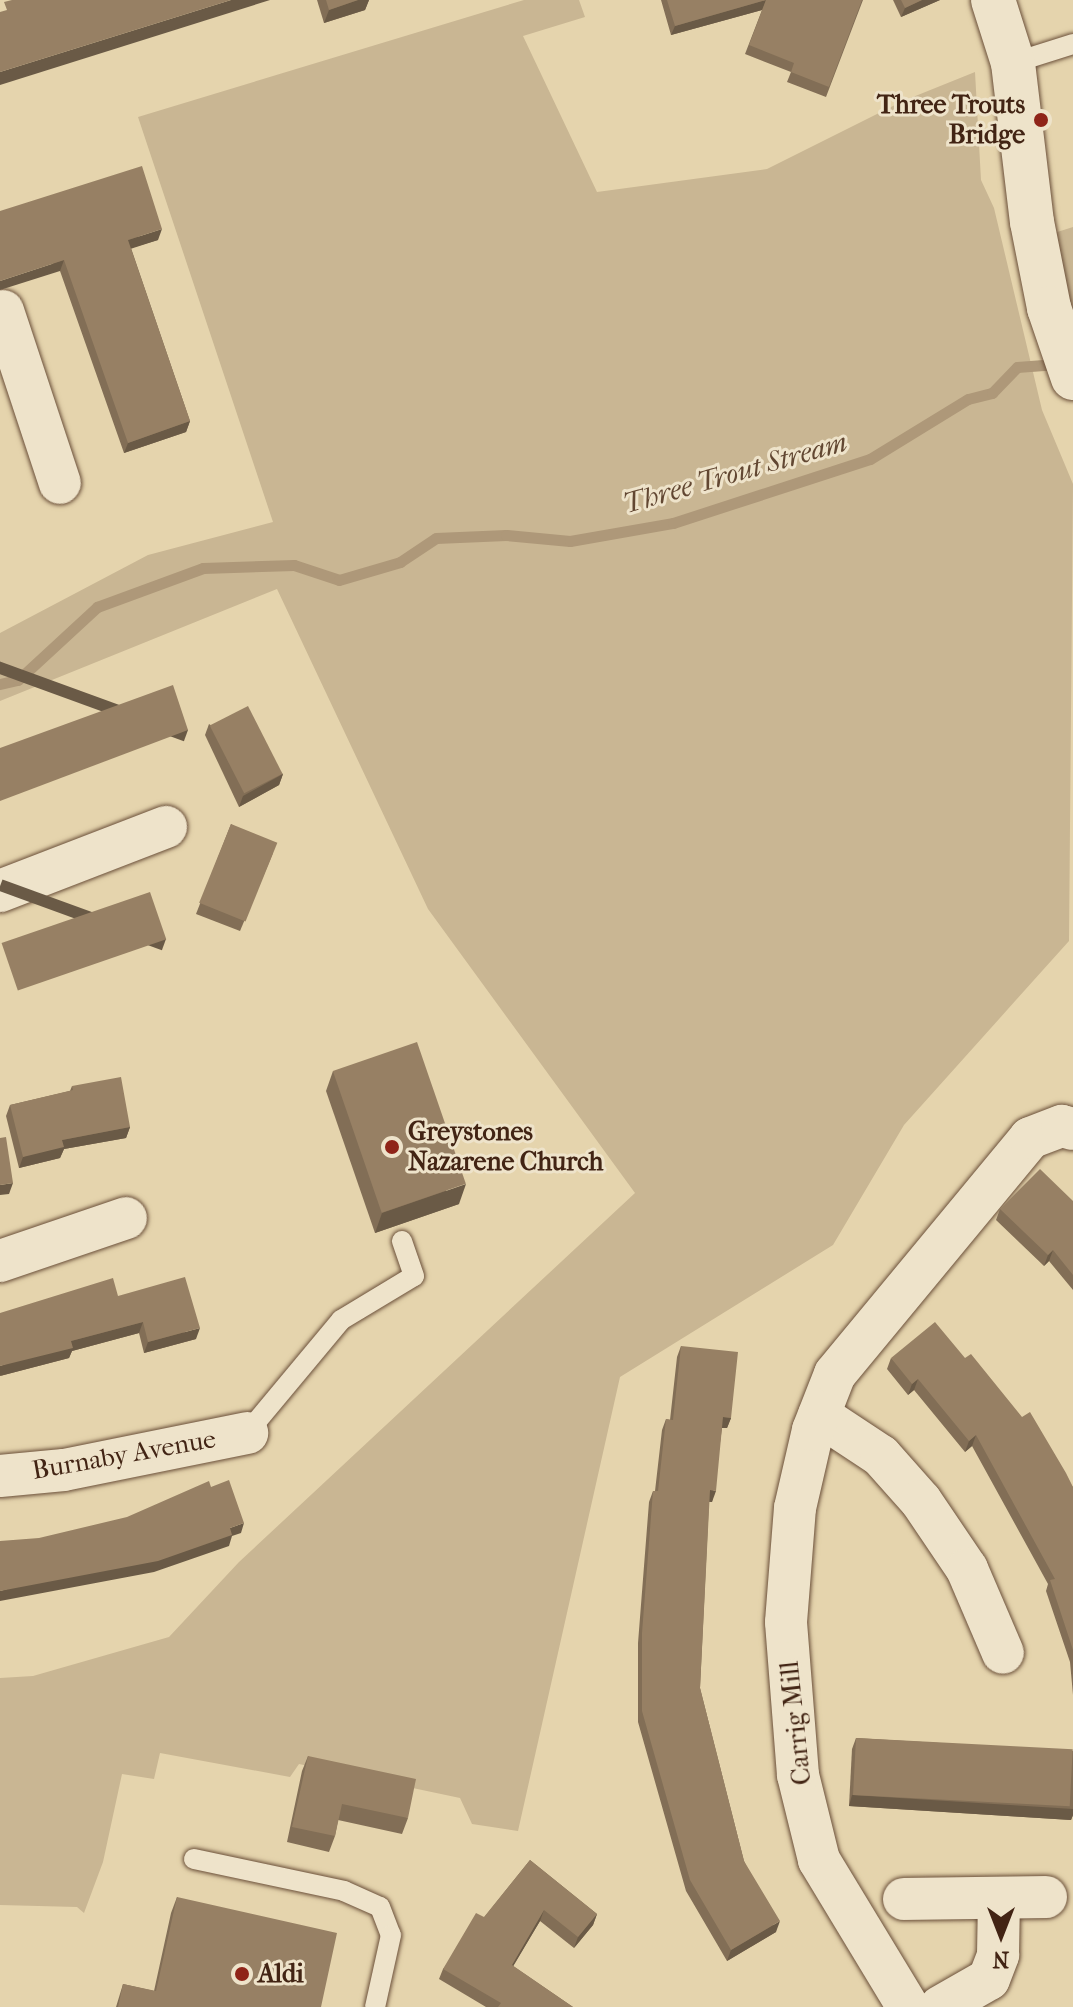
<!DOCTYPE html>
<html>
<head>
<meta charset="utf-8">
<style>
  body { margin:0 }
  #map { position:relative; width:1073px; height:2007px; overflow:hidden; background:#e5d4ad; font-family:"IM FELL French Canon",serif }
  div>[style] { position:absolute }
  .green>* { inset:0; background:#c9b693 }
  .stream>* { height:11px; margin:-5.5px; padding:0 5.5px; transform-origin:5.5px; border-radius:5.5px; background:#ae9879 }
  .roads { filter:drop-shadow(0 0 2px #6b503a) drop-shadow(0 0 2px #6b503a) }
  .service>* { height:20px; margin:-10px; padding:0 10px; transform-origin:10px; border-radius:10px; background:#eee3ca }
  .minor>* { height:42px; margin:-21px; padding:0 21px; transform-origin:21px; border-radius:21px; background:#eee3ca }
  .secondary>* { height:44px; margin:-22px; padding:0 22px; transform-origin:22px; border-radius:22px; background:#eee3ca }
  .wall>* { inset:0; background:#826e56 }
  .shaded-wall>* { inset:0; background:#6a5a46; transform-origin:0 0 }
  .building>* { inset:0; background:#978064; transform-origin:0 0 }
  .dots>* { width:22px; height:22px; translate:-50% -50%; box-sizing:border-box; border:4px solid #eee3ca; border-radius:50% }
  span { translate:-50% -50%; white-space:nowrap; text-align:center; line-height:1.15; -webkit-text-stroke:6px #eee3ca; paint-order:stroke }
  .poi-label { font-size:26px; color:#422414; font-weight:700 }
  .right { translate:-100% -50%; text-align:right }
  .left { translate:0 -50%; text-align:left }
  .street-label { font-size:26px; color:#422414 }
  .water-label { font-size:28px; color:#624732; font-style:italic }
  .north { position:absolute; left:961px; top:1895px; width:80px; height:80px; -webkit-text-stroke:6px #eee3ca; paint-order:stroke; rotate:180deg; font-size:22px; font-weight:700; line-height:32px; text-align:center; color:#422414 }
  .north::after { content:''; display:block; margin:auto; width:28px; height:36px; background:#422414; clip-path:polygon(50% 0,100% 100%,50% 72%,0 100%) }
</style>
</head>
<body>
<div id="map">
  <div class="green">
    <i style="clip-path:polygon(524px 0,579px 0,585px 17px,523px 36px,597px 192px,767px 169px,903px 101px,975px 72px,981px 180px,994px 208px,1042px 410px,1073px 484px,1069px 941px,904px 1125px,833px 1245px,620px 1377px,518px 1831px,472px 1824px,460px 1798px,299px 1764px,290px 1777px,160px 1753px,154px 1779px,122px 1774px,103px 1862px,84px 1913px,77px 1907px,0 1905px,0 1678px,33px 1676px,169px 1637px,239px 1562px,635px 1193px,428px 909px,277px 589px,0 701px,0 633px,148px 555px,273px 522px,138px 117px)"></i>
    <i style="clip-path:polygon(1073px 227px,1073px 315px,1051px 234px)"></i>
  </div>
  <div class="stream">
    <i style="left:0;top:684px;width:18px;rotate:-13deg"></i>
    <i style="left:18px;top:680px;width:108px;rotate:-42.7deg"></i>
    <i style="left:97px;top:607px;width:113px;rotate:-20.2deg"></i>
    <i style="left:203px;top:568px;width:91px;rotate:-1.9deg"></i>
    <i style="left:294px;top:565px;width:47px;rotate:18.4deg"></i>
    <i style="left:339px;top:580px;width:64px;rotate:-16.4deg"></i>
    <i style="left:400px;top:562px;width:43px;rotate:-33.7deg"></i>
    <i style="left:436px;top:538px;width:70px;rotate:-2.5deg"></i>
    <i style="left:506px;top:535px;width:64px;rotate:5.4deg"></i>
    <i style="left:570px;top:541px;width:105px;rotate:-9.9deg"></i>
    <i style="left:673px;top:523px;width:207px;rotate:-18deg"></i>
    <i style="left:870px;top:459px;width:115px;rotate:-31.5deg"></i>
    <i style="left:968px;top:399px;width:25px;rotate:-14deg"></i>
    <i style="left:992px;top:393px;width:36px;rotate:-46deg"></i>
    <i style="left:1017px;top:367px;width:40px;rotate:-4.3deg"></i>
  </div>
  <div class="roads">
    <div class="service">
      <i style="left:1013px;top:63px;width:63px;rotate:-17.6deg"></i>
      <i style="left:247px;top:1433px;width:147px;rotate:-50.2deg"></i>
      <i style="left:341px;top:1320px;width:85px;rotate:-31.1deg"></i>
      <i style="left:414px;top:1276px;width:37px;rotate:-109deg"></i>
      <i style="left:194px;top:1859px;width:153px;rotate:12deg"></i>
      <i style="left:344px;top:1891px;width:39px;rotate:24deg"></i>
      <i style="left:380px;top:1907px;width:30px;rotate:69deg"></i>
      <i style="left:391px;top:1935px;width:74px;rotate:102.5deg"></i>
    </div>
    <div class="minor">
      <i style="left:3px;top:311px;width:181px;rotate:71.7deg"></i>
      <i style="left:0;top:891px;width:178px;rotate:-21.1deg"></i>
      <i style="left:0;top:1261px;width:133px;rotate:-18.8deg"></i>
      <i style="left:819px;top:1415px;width:74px;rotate:33.5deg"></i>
      <i style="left:881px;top:1456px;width:60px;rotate:48.4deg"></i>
      <i style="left:921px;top:1501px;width:82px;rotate:55.9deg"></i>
      <i style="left:967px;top:1569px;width:91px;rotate:66.8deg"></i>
      <i style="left:0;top:1476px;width:64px;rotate:-5.4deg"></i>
      <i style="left:64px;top:1470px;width:187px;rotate:-11.4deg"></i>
      <i style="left:904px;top:1899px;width:142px;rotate:-0.8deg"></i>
      <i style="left:908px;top:2007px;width:172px;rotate:-121.2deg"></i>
      <i style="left:819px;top:1860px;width:88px;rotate:-103.9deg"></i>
      <i style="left:798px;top:1775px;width:153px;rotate:-94.5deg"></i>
      <i style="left:786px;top:1622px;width:114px;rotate:-85.5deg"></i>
      <i style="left:795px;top:1508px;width:80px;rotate:-77deg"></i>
      <i style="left:813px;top:1430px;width:60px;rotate:-68.6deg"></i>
      <i style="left:835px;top:1374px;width:306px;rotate:-50.4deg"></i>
      <i style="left:1030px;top:1138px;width:34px;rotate:-21deg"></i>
      <i style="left:1062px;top:1126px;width:11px;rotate:15deg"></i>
      <i style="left:940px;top:2007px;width:56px;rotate:-29.7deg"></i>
      <i style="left:989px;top:1979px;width:26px;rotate:-69deg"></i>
      <i style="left:998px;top:1955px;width:56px;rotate:-89deg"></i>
    </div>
    <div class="secondary">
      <i style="left:993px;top:0;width:66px;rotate:72.4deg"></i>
      <i style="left:1013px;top:63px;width:160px;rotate:83.2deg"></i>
      <i style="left:1032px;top:222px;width:88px;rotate:78.8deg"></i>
      <i style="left:1049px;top:308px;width:74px;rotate:71.1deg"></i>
    </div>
  </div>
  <div class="wall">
    <i style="clip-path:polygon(317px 0,369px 0,365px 10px,324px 23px)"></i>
    <i style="clip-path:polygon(661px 0,863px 0,826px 97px,787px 82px,791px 72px,745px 54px,762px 10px,671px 35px)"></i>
    <i style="clip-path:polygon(893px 0,940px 0,901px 17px)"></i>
    <i style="clip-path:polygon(0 211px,158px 240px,131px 248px,190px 421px,186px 432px,124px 453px,60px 271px)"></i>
    <i style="clip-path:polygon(209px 724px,283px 774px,279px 785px,239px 807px,205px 735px)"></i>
    <i style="clip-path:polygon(231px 824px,273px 853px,240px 931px,196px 914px)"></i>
    <i style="clip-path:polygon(333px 1071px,459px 1204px,375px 1233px,326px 1091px)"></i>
    <i style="clip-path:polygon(72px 1086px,130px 1127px,126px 1138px,64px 1149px,60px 1158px,19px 1168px,6px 1116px,10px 1105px,70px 1091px)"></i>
    <i style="clip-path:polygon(1073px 1201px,1073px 1290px,1049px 1261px,1044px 1266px,996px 1220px,1000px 1209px)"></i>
    <i style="clip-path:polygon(118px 1296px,196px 1339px,144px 1353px,139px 1333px,72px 1351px,69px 1358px,0 1376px)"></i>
    <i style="clip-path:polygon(681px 1346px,731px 1418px,727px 1428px,722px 1428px,712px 1502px,709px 1502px,700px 1688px,744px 1861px,776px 1932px,727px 1961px,686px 1891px,638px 1722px,638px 1643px,649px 1502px,653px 1491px,655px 1491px,662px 1430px,666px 1419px,670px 1420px,677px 1357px)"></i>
    <i style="clip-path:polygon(891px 1358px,1073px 1487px,1073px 1695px,1070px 1662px,1046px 1591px,1048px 1584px,972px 1446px,965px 1452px,914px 1390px,908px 1395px,887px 1369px)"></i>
    <i style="clip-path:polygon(856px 1738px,1073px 1751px,1073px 1815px,1071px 1820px,849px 1806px,852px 1749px)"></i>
    <i style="clip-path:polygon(308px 1756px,408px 1818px,402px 1834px,338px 1820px,335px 1836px,329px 1852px,287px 1842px,302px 1771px)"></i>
    <i style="clip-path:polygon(530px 1860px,597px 1914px,593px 1925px,574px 1948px,540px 1921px,513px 1966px,573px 2007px,486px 2007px,439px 1979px,443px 1969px)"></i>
    <i style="clip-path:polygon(177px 1897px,321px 2007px,116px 2007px,123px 1984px,154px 1991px,171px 1913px)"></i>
  </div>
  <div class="shaded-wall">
    <i style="clip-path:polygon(231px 0,270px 0,0 85px,0 72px)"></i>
    <i style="clip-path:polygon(358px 0,369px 0,365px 10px,324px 23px,329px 10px)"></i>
    <i style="clip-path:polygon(766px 0,762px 10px,671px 35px,675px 26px)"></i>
    <i style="clip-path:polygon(922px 0,940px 0,901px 17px,905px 8px)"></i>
    <i style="clip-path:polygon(162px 229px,158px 240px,124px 251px,128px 240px)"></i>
    <i style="clip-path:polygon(64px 260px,60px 271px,0 290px,0 281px)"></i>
    <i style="clip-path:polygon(190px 421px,186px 432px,124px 453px,128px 443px)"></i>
    <i style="left:188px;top:730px;width:12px;height:201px;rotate:110deg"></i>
    <i style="clip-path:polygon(283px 774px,279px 785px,239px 807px,243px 796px)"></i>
    <i style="left:166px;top:939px;width:12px;height:174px;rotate:110deg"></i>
    <i style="clip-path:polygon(130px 1127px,126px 1138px,64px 1149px,60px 1158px,19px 1168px,23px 1157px,62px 1140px)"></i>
    <i style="clip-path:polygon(13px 1183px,9px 1194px,0 1195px,0 1185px)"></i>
    <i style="clip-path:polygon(466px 1184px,459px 1204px,375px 1233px,382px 1213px)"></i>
    <i style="clip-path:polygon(1053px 1250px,1049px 1261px,1044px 1266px,1048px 1255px)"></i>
    <i style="clip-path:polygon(143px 1322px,139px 1333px,72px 1351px,69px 1358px,0 1376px,0 1366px,71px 1341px)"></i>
    <i style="clip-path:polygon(200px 1328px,196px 1339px,144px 1353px,148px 1342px)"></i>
    <i style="clip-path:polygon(918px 1379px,914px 1390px,908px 1395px,912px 1384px)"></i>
    <i style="clip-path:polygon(723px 1417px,731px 1418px,727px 1428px,719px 1428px)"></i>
    <i style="clip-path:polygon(976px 1435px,972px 1446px,965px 1452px,969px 1441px)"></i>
    <i style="clip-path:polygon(710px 1490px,716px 1491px,712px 1502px,706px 1501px)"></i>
    <i style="clip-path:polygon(244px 1523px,241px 1533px,232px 1536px,229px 1546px,154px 1572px,0 1601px,0 1591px,230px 1528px)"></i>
    <i style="clip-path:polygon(852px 1795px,1073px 1809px,1073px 1815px,1071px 1820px,849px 1806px)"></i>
    <i style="clip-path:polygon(544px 1910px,540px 1921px,508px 1975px,512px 1965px)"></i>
    <i style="clip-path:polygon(597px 1914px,593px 1925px,574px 1948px,578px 1937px)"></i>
    <i style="clip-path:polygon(780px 1921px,776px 1932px,727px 1961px,731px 1950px)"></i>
  </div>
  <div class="building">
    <i style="clip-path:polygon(12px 0,231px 0,0 72px,0 12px,7px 10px,4px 2px)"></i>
    <i style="clip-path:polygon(326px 0,358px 0,329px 10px)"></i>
    <i style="clip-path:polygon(667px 0,862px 0,829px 87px,791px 72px,794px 63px,749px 45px,766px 0,675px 26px)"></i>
    <i style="clip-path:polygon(901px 0,922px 0,905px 8px)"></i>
    <i style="clip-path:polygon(142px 166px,162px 229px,128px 240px,190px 421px,128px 443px,64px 260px,0 281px,0 211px)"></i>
    <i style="clip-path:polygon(173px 685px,188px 730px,0 801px,0 748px)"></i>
    <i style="left:248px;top:706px;width:76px;height:43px;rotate:63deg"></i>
    <i style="left:231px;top:824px;width:50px;height:85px;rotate:22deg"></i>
    <i style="left:150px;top:892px;width:50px;height:157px;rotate:71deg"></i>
    <i style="left:417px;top:1042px;width:150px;height:89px;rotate:71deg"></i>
    <i style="clip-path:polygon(121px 1077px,130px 1127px,62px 1140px,64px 1147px,23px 1157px,10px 1105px,73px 1090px,72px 1086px)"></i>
    <i style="clip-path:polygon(6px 1137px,13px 1183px,0 1185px,0 1138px)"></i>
    <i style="clip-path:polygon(1040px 1169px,1073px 1201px,1073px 1275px,1053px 1250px,1048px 1255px,1000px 1209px)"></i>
    <i style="clip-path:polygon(185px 1277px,200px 1328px,148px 1342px,143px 1322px,71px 1341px,73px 1348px,0 1366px,0 1313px,113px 1278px,118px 1296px)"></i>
    <i style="clip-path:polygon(935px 1322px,965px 1358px,971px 1354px,1022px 1417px,1030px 1412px,1066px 1473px,1073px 1487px,1073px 1650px,1050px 1580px,1055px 1579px,976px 1435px,969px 1441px,918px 1379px,912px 1384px,891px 1358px)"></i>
    <i style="clip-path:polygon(681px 1346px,738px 1352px,731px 1418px,723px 1417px,716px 1491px,710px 1490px,700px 1688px,744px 1861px,780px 1921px,731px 1950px,690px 1880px,642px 1711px,642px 1633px,653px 1491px,658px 1491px,666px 1419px,673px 1420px)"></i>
    <i style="clip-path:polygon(229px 1480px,244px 1523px,230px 1528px,232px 1535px,158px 1561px,0 1591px,0 1541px,39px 1538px,127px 1517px,209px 1481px,211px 1487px)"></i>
    <i style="left:856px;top:1738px;width:217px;height:57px;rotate:3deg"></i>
    <i style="clip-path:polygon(308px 1756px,416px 1779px,408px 1818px,342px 1804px,335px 1836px,292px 1827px)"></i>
    <i style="clip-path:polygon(530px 1860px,597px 1914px,578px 1937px,544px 1910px,512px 1965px,573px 2007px,498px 2007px,501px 2003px,443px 1969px,476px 1913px,484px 1917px)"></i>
    <i style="clip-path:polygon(177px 1897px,337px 1933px,321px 2007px,118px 2007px,123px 1984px,156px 1991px)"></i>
  </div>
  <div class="dots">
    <i style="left:1041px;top:120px;background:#8f2418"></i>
    <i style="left:392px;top:1147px;background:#8f2418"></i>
    <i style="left:242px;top:1974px;background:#8f2418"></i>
  </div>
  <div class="poi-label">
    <span class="right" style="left:1025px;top:120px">Three Trouts<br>Bridge</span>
    <span class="left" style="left:408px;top:1147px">Greystones<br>Nazarene Church</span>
    <span class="left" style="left:258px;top:1974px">Aldi</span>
  </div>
  <div class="street-label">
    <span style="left:124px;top:1455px;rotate:-10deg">Burnaby Avenue</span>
    <span style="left:796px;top:1723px;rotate:-96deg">Carrig Mill</span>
  </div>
  <div class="water-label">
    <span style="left:735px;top:473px;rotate:-16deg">Three Trout Stream</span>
  </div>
  <div class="north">N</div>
</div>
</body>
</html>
